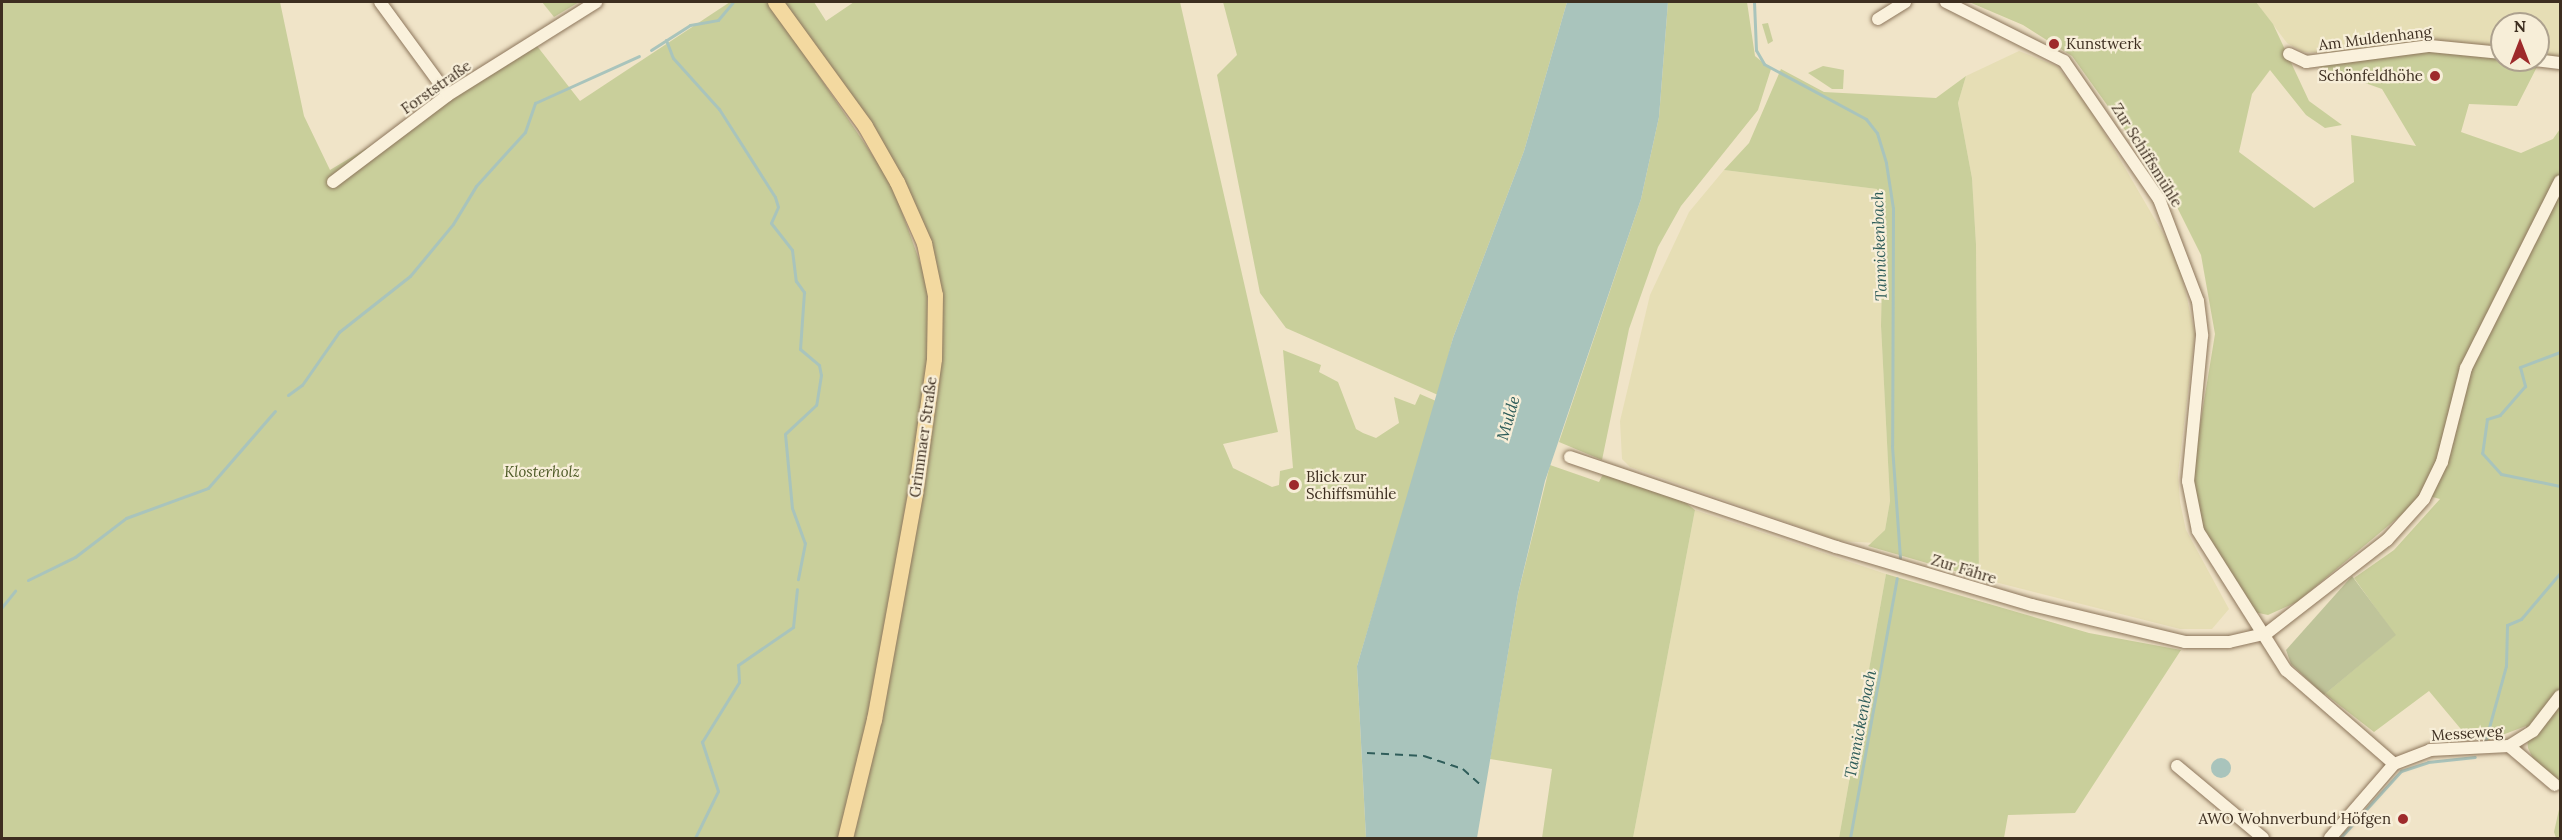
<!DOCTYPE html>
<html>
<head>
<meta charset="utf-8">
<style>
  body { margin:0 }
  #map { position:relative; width:2562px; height:840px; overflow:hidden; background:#f0e4c8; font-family:Lora,serif }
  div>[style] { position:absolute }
  .farmland>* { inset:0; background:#e6deb5 }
  .green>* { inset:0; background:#c9cf9b }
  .cemetery>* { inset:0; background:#bfc49a }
  .water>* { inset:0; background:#a9c4bc }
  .round { border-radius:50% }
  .stream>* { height:3px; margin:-1.5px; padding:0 1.5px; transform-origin:1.5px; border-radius:1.5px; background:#a9c4bc }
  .ferry>* { height:1.5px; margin-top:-0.75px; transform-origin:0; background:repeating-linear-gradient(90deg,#2f5d5a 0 8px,transparent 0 14px) }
  .roads { filter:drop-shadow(0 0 2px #8d765c) drop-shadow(0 0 2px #8d765c) }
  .minor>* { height:12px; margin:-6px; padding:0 6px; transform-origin:6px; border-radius:6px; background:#faf1dc }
  .major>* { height:15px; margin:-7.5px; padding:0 7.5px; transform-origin:7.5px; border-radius:7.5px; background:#f3d9a0 }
  .dots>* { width:16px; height:16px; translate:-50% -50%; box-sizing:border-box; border:3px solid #f7eed8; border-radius:50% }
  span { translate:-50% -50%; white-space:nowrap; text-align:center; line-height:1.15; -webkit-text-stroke:4.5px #f7eed8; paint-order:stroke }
  .street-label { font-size:15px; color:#3d2e20 }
  .poi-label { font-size:15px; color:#3d2e20 }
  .left { translate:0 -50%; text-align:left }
  .right { translate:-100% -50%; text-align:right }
  .park-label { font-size:15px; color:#4d5a26; font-style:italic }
  .water-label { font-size:16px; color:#2f5d5a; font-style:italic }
  .frame { position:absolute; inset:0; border:3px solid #3d2e20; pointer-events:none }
  .north { position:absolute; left:2490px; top:12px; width:60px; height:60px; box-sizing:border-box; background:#f7eed8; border:2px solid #ada18e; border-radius:50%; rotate:0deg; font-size:16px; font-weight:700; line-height:24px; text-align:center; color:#3d2e20 }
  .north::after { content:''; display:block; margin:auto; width:21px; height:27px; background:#9e2a2b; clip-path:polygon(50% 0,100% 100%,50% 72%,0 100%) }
</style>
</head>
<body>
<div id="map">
  <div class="farmland">
    <i style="clip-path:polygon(2256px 2px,2560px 2px,2560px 59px,2538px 56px,2538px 24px,2502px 24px,2502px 49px,2441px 41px,2341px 54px,2303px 52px,2287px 43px)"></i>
    <i style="clip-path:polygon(2019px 51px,2057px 66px,2090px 108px,2178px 259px,2195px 334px,2178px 474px,2180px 502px,2186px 530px,2229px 609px,2212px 629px,2180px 629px,1979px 578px,1976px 244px,1972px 178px,1958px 103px,1966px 76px)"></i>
    <i style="clip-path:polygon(1724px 170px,1877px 189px,1883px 223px,1881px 326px,1890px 501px,1885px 530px,1876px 543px,1840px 541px,1630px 467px,1622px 459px,1620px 421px,1650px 295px,1689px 212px)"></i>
    <i style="clip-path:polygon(1695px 510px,1886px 574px,1839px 838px,1633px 838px)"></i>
  </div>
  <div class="green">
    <i style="clip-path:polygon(2px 2px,280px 2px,304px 116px,330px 170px,537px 46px,580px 101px,730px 2px,769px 2px,892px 184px,927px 282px,929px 359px,881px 662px,840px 838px,2px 838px)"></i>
    <i style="clip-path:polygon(542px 2px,579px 2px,554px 17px)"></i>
    <i style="clip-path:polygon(781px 2px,814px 2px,826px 21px,854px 2px,1180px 2px,1278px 432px,1223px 444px,1233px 468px,1272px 487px,1279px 485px,1280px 471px,1293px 468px,1283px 350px,1321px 365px,1319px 372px,1338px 382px,1356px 429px,1363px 433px,1376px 438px,1399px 423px,1394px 397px,1415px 405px,1420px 394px,1436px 401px,1357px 666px,1366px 838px,851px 838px,930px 434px,929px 241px)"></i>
    <i style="clip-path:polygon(1223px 2px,1567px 2px,1524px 151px,1453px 338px,1438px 395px,1286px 328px,1260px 293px,1217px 75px,1237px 55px)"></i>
    <i style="clip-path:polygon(1668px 2px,1747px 2px,1755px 56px,1771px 69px,1758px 110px,1681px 206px,1658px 247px,1629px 329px,1602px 460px,1559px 442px,1641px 199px,1659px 117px)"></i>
    <i style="clip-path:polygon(1969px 2px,2256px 2px,2273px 24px,2309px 101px,2342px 125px,2325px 128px,2306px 115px,2270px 70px,2252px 94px,2239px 152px,2314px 208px,2354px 182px,2351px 135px,2416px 146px,2382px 89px,2306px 62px,2430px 46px,2540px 61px,2517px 106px,2469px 104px,2461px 132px,2521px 153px,2553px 139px,2560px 129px,2560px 788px,2544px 781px,2528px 748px,2526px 726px,2489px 740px,2465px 734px,2429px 691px,2374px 732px,2325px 694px,2395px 635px,2354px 578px,2394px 550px,2440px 499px,2425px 495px,2297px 602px,2268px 615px,2249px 611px,2198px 529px,2191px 480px,2215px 334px,2201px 255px,2170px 193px,2072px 56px,2023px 25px)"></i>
    <i style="clip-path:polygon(1768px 23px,1773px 41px,1768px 44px,1762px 24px)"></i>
    <i style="clip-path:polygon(1823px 66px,1844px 70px,1843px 89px,1832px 89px,1808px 73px)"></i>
    <i style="clip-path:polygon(1781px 69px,1824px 92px,1936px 98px,1966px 76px,1958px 103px,1972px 178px,1976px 244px,1979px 578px,1868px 546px,1885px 530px,1890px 501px,1881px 326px,1883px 223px,1877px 189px,1724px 170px,1749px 143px)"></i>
    <i style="clip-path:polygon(1550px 465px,1599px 482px,1606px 468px,1668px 489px,1695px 510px,1633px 838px,1542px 838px,1552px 769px,1490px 759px,1518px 594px)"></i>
    <i style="clip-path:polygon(1886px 574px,2089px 633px,2181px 650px,2075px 813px,2008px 815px,2004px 838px,1839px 838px)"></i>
    <i style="clip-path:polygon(2560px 805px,2560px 838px,2556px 838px,2554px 832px)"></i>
  </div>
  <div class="cemetery">
    <i style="clip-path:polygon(2352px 576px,2396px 635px,2324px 695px,2291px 664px,2286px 650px)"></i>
  </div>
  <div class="water">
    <i style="clip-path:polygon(1567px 2px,1668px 2px,1659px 117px,1641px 199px,1545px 481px,1518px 594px,1477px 838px,1366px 838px,1357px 666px,1453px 338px,1524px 151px)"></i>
    <i class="round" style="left:2211px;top:758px;width:20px;height:20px"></i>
  </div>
  <div class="stream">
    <i style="left:1754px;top:2px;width:48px;rotate:87.6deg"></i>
    <i style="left:1756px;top:50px;width:16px;rotate:60deg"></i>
    <i style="left:1764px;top:64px;width:116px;rotate:28.3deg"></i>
    <i style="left:1866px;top:119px;width:18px;rotate:52deg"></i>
    <i style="left:1877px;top:133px;width:31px;rotate:73deg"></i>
    <i style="left:1886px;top:163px;width:46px;rotate:81.2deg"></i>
    <i style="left:1893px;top:208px;width:238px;rotate:90.2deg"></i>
    <i style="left:1892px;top:446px;width:112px;rotate:85.9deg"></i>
    <i style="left:666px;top:40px;width:19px;rotate:69deg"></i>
    <i style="left:673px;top:58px;width:69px;rotate:48deg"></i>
    <i style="left:719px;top:109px;width:104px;rotate:57.5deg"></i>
    <i style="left:775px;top:197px;width:10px;rotate:73deg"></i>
    <i style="left:778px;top:207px;width:17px;rotate:114deg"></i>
    <i style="left:771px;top:223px;width:34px;rotate:52deg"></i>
    <i style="left:792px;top:250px;width:31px;rotate:83deg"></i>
    <i style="left:796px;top:281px;width:14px;rotate:54deg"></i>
    <i style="left:804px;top:292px;width:57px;rotate:94deg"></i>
    <i style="left:800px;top:349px;width:25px;rotate:40deg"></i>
    <i style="left:819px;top:365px;width:10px;rotate:79deg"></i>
    <i style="left:821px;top:375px;width:30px;rotate:99deg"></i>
    <i style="left:816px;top:405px;width:42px;rotate:136.9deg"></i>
    <i style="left:785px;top:434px;width:74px;rotate:84.6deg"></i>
    <i style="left:792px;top:508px;width:37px;rotate:70deg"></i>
    <i style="left:805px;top:543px;width:37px;rotate:101deg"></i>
    <i style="left:651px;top:50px;width:46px;rotate:-32.7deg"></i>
    <i style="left:690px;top:25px;width:28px;rotate:-10deg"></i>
    <i style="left:718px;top:20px;width:23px;rotate:-50deg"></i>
    <i style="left:2560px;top:352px;width:43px;rotate:159.4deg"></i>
    <i style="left:2520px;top:367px;width:20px;rotate:75deg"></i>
    <i style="left:2525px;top:386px;width:38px;rotate:131deg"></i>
    <i style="left:2500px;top:415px;width:14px;rotate:163deg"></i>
    <i style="left:2487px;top:419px;width:34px;rotate:98deg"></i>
    <i style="left:2482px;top:453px;width:28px;rotate:48deg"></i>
    <i style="left:2501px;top:474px;width:60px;rotate:11.5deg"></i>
    <i style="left:288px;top:395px;width:17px;rotate:-36deg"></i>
    <i style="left:302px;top:385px;width:65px;rotate:-55.1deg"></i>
    <i style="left:339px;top:332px;width:90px;rotate:-38.3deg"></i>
    <i style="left:410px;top:276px;width:67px;rotate:-50.4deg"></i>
    <i style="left:453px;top:224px;width:44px;rotate:-58.8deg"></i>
    <i style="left:476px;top:186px;width:73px;rotate:-47.8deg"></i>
    <i style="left:525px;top:132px;width:31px;rotate:-71deg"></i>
    <i style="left:535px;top:103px;width:114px;rotate:-24.3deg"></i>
    <i style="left:28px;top:580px;width:52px;rotate:-26.1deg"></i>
    <i style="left:75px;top:557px;width:64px;rotate:-37.4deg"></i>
    <i style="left:126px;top:518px;width:87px;rotate:-20.1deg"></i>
    <i style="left:208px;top:488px;width:102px;rotate:-49deg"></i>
    <i style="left:2px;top:607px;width:21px;rotate:-51deg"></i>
    <i style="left:2485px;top:742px;width:79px;rotate:-74.6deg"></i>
    <i style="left:2506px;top:666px;width:41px;rotate:-88.6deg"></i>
    <i style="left:2507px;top:625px;width:15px;rotate:-23deg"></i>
    <i style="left:2521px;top:619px;width:60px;rotate:-49.7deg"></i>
    <i style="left:695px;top:838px;width:52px;rotate:-63.9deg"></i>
    <i style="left:718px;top:791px;width:52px;rotate:-108.1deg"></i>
    <i style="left:702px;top:742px;width:70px;rotate:-58.3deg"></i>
    <i style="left:739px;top:682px;width:17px;rotate:-93deg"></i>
    <i style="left:738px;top:665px;width:67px;rotate:-34.6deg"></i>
    <i style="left:793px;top:627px;width:38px;rotate:-84deg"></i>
    <i style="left:1850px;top:838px;width:264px;rotate:-79.8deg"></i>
    <i style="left:2340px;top:838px;width:91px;rotate:-47.7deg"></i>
    <i style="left:2401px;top:771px;width:28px;rotate:-18deg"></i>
    <i style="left:2428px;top:762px;width:47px;rotate:-6.1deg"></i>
  </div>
  <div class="ferry">
    <i style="left:1367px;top:753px;width:57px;rotate:3deg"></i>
    <i style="left:1424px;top:756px;width:41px;rotate:18.4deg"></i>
    <i style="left:1463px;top:769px;width:27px;rotate:42deg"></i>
  </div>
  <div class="roads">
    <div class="minor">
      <i style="left:380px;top:2px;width:115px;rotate:53.8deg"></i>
      <i style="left:1946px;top:2px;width:132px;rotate:26.6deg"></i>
      <i style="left:2064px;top:61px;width:168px;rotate:55.5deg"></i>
      <i style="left:2159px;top:199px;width:109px;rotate:69.1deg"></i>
      <i style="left:2198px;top:301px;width:35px;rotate:83deg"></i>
      <i style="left:2202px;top:336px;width:146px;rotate:95.5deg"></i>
      <i style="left:2188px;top:481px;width:51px;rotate:78.7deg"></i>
      <i style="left:2198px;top:531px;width:165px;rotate:57.7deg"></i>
      <i style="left:2286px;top:670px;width:143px;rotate:41deg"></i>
      <i style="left:1878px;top:19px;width:32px;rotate:-32deg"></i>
      <i style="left:2289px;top:54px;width:19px;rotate:25deg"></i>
      <i style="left:2306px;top:62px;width:125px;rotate:-7.4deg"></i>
      <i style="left:2430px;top:46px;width:72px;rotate:5.6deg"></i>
      <i style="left:2535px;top:60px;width:25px;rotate:7deg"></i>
      <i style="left:333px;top:182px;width:144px;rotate:-37.1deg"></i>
      <i style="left:448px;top:95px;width:175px;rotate:-32.1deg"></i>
      <i style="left:1570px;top:457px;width:281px;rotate:18.7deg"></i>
      <i style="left:1836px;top:547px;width:204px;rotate:16.5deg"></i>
      <i style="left:2032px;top:605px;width:157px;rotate:13.6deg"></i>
      <i style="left:2185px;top:642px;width:44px"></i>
      <i style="left:2229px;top:642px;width:39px;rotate:-13deg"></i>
      <i style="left:2267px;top:633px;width:152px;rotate:-37.8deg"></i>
      <i style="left:2387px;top:540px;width:55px;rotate:-47.9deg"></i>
      <i style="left:2424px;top:499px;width:41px;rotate:-64.1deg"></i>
      <i style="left:2442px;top:462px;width:97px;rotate:-75.7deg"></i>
      <i style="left:2466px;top:368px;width:209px;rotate:-63.3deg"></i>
      <i style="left:2509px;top:746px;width:60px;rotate:40.3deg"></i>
      <i style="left:2177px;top:766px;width:112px;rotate:39.9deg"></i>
      <i style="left:2330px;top:838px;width:98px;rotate:-49.1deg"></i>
      <i style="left:2394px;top:764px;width:39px;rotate:-21deg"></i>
      <i style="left:2430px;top:750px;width:79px;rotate:-2.9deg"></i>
      <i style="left:2509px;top:746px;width:28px;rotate:-32deg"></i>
      <i style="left:2533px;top:731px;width:44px;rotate:-52.4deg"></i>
    </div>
    <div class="major">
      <i style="left:775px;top:2px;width:153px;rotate:54deg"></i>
      <i style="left:865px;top:126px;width:64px;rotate:60.3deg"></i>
      <i style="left:897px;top:182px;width:67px;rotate:66.1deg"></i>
      <i style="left:924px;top:243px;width:53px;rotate:78.1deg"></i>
      <i style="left:935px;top:295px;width:64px;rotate:90.9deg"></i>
      <i style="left:934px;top:359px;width:136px;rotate:98deg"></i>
      <i style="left:915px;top:494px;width:229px;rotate:100.3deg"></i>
      <i style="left:874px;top:719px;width:122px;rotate:103.7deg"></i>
    </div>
  </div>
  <div class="dots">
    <i style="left:2054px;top:44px;background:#9e2a2b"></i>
    <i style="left:2435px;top:76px;background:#9e2a2b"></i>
    <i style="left:1294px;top:485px;background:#9e2a2b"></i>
    <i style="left:2403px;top:819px;background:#9e2a2b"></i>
  </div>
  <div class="street-label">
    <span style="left:2375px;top:38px;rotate:-7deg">Am Muldenhang</span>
    <span style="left:436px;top:87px;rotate:-35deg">Forststraße</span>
    <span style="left:2147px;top:155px;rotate:58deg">Zur Schiffsmühle</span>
    <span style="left:923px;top:437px;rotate:-82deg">Grimmaer Straße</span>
    <span style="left:1964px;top:569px;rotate:17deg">Zur Fähre</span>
    <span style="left:2467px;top:733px;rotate:-4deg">Messeweg</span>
  </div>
  <div class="poi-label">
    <span class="left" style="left:2066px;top:44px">Kunstwerk</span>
    <span class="right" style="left:2423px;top:76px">Schönfeldhöhe</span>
    <span class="left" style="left:1306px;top:485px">Blick zur<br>Schiffsmühle</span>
    <span class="right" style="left:2391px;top:819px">AWO Wohnverbund Höfgen</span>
  </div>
  <div class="park-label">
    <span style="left:542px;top:472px">Klosterholz</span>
  </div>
  <div class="water-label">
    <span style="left:1879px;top:246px;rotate:-92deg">Tannickenbach</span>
    <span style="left:1508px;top:418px;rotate:-74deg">Mulde</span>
    <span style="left:1860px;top:724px;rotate:-79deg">Tannickenbach</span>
  </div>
  <div class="frame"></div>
  <div class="north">N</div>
</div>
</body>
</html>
